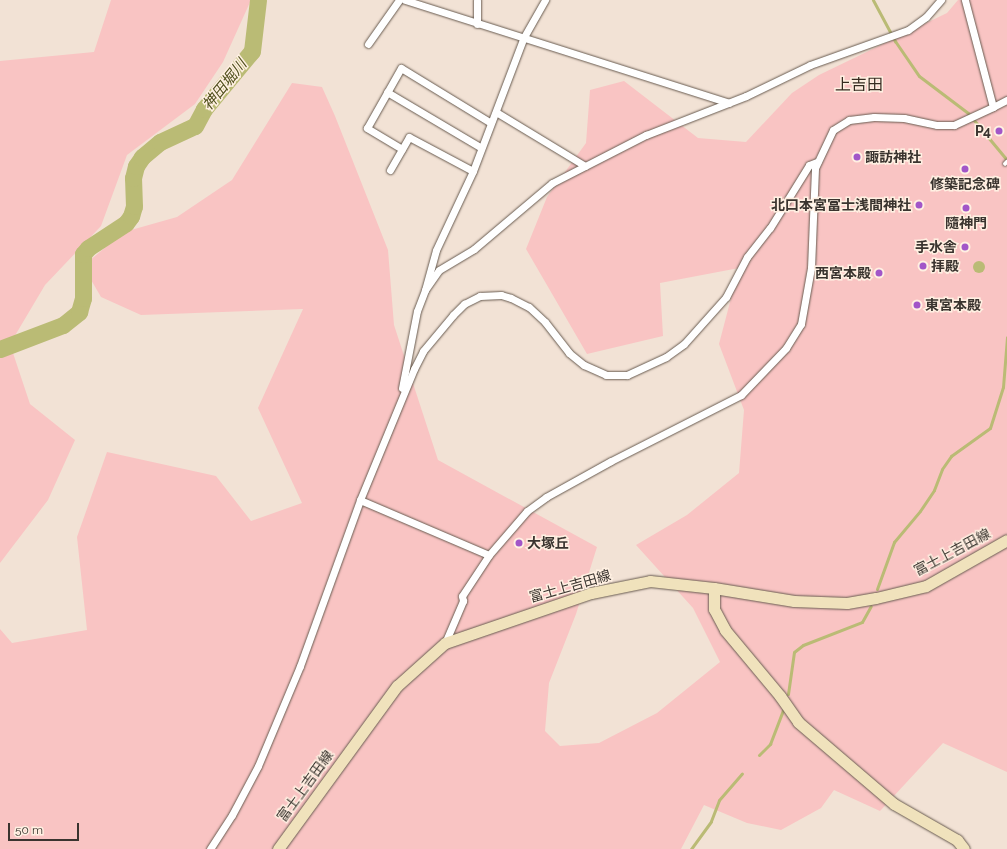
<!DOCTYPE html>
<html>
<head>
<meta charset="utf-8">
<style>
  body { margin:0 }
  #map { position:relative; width:1007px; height:849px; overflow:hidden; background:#f2e2d5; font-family:Raleway,"Noto Sans JP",sans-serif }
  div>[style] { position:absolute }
  .green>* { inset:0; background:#f9c4c3 }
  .water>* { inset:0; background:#babb75 }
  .round { border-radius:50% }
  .stream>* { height:3px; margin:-1.5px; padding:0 1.5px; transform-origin:1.5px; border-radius:1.5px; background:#babb75 }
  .river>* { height:17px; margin:-8.5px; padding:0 8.5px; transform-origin:8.5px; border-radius:8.5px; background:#babb75 }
  .roads { filter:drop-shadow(0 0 1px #685b50) drop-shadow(0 0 1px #685b50) }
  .lane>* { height:3.5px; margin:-1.75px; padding:0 1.75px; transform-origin:1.75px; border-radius:1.75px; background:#fff }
  .street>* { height:7px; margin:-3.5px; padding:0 3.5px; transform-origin:3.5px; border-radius:3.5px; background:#fff }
  .secondary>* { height:11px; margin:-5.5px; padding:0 5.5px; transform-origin:5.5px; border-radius:5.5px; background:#f0e2bc }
  .dots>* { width:11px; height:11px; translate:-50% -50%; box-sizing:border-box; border:2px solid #fff0e2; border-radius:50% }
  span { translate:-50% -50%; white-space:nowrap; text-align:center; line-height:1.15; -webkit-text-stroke:3px #fff0e2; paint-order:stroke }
  .poi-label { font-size:14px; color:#3a342f; font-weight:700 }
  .right { translate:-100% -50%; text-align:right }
  .left { translate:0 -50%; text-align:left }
  .street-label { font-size:14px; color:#3a342f }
  .water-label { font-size:15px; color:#4f4f1b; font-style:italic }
  .quarter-label { font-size:16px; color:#372b21 }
  .scale { position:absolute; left:8px; top:823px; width:71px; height:18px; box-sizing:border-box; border:2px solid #3a342f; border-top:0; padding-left:5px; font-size:12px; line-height:14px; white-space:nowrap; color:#3a342f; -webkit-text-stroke:3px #fff0e2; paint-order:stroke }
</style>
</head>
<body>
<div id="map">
  <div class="green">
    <i style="clip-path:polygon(111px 0,251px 0,223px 62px,195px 104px,127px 155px,101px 226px,45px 285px,10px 344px,30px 404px,75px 440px,48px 500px,0 563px,0 61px,94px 52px)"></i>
    <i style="clip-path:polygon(958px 0,1007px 0,1007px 772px,943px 743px,880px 811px,834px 790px,821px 808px,781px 830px,747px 823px,704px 805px,681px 849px,0 849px,0 629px,12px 643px,87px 630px,77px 537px,107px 452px,216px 476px,251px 521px,302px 503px,258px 408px,303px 309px,141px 315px,101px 297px,83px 266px,124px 232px,177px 217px,232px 180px,292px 83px,322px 87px,335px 116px,388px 250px,394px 325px,438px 460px,597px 547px,576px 614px,549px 683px,545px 731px,560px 746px,599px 743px,657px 713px,720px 662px,693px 608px,636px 545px,687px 515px,739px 473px,744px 410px,719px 344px,739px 268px,660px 283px,663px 336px,587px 354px,526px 249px,547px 197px,586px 143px,590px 90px,624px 81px,698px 138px,746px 142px,792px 93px,819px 75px,947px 13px)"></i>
  </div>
  <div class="water">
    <i class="round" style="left:973px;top:261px;width:12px;height:12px"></i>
  </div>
  <div class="stream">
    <i style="left:873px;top:0;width:47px;rotate:61.8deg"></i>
    <i style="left:895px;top:41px;width:42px;rotate:55.6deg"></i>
    <i style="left:919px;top:76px;width:61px;rotate:37.1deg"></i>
    <i style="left:968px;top:113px;width:61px;rotate:50.3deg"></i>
    <i style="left:877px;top:589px;width:50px;rotate:-70.1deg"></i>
    <i style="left:894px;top:542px;width:40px;rotate:-50deg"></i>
    <i style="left:920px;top:511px;width:25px;rotate:-56deg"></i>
    <i style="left:934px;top:490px;width:22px;rotate:-69deg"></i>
    <i style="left:942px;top:469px;width:16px;rotate:-55deg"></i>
    <i style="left:951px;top:456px;width:48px;rotate:-35.7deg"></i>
    <i style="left:990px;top:428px;width:43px;rotate:-72.4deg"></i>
    <i style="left:1003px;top:387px;width:50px;rotate:-85.4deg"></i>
    <i style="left:788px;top:694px;width:42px;rotate:-81.9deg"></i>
    <i style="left:794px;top:652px;width:11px;rotate:-38deg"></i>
    <i style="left:803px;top:645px;width:63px;rotate:-21.3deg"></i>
    <i style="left:862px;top:622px;width:18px;rotate:-61deg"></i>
    <i style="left:759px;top:755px;width:16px;rotate:-45deg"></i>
    <i style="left:770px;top:744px;width:36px;rotate:-69deg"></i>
    <i style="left:691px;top:849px;width:34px;rotate:-54deg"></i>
    <i style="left:711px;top:821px;width:22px;rotate:-69deg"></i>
    <i style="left:719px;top:800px;width:35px;rotate:-49deg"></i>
  </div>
  <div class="river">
    <i style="left:0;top:349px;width:67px;rotate:-20.9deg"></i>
    <i style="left:63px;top:325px;width:21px;rotate:-39deg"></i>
    <i style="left:79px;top:312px;width:15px;rotate:-74deg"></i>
    <i style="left:83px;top:298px;width:44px;rotate:-90deg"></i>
    <i style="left:83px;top:254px;width:8px;rotate:-50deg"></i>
    <i style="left:88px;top:248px;width:45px;rotate:-33.3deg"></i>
    <i style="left:126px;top:223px;width:9px;rotate:-54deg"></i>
    <i style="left:131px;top:216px;width:10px;rotate:-73deg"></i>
    <i style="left:134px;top:206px;width:28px;rotate:-92deg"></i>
    <i style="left:133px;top:178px;width:12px;rotate:-76deg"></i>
    <i style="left:136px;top:166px;width:11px;rotate:-56deg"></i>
    <i style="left:142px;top:157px;width:23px;rotate:-40deg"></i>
    <i style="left:160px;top:142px;width:38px;rotate:-25deg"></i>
    <i style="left:195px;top:126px;width:19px;rotate:-62deg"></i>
    <i style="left:204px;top:109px;width:75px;rotate:-50.4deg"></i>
    <i style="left:252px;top:51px;width:51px;rotate:-83.3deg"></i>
  </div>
  <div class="roads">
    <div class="lane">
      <i style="left:1005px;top:164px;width:3px;rotate:-45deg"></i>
    </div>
    <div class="street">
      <i style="left:405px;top:0;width:340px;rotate:17.6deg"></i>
      <i style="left:477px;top:24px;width:24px;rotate:-90deg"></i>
      <i style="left:368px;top:44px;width:54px;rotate:-54.8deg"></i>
      <i style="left:387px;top:92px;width:108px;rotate:30.6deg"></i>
      <i style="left:993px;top:107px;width:16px;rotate:-27deg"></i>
      <i style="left:496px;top:112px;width:104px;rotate:31.2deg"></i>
      <i style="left:402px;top:149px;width:41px;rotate:-149deg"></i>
      <i style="left:367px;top:128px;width:69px;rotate:-60.5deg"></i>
      <i style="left:401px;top:68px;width:105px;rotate:31.4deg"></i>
      <i style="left:390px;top:170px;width:38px;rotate:-60deg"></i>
      <i style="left:409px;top:137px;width:72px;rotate:28deg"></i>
      <i style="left:425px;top:290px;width:24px;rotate:-55deg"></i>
      <i style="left:439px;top:270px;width:41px;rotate:-31deg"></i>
      <i style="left:474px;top:249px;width:102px;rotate:-40.2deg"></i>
      <i style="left:552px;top:183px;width:106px;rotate:-27.1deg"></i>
      <i style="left:646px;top:135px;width:107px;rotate:-21.3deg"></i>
      <i style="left:746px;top:96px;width:71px;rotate:-25.8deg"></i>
      <i style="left:810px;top:65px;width:104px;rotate:-19.7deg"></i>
      <i style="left:908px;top:30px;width:22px;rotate:-36deg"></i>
      <i style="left:926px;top:17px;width:23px;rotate:-49deg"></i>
      <i style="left:402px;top:388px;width:78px;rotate:-79deg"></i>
      <i style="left:417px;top:311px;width:22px;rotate:-69deg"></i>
      <i style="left:425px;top:290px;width:41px;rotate:-74.6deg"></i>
      <i style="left:436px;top:250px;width:87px;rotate:-64.9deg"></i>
      <i style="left:473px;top:171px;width:143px;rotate:-69.2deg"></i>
      <i style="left:524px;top:37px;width:43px;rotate:-60.4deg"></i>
      <i style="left:360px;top:500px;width:140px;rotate:23.1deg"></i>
      <i style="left:489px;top:555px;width:58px;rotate:-49.2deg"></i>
      <i style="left:527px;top:511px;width:24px;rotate:-36deg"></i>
      <i style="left:546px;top:497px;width:74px;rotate:-29deg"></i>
      <i style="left:611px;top:461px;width:146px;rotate:-26.9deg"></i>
      <i style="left:741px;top:395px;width:65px;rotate:-46.2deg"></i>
      <i style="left:786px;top:348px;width:28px;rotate:-58deg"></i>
      <i style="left:801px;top:324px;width:57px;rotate:-79.9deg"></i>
      <i style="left:811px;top:268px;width:100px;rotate:-87.7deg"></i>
      <i style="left:815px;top:168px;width:42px;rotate:-64.7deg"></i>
      <i style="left:833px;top:130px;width:19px;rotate:-32deg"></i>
      <i style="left:849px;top:120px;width:25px;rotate:-7deg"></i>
      <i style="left:874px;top:117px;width:30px;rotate:2deg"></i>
      <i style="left:904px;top:118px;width:34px;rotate:12deg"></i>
      <i style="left:937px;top:125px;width:17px"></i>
      <i style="left:954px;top:125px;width:43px;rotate:-24.8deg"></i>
      <i style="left:993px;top:107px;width:111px;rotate:-104.7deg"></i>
      <i style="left:445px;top:643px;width:46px;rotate:-66.8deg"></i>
      <i style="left:463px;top:601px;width:5px;rotate:-101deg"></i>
      <i style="left:462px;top:596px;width:49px;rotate:-56.6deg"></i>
      <i style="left:210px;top:849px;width:40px;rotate:-57.1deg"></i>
      <i style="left:232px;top:815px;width:55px;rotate:-62deg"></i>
      <i style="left:258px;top:766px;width:108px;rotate:-67.2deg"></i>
      <i style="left:300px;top:666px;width:177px;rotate:-70.1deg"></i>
      <i style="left:360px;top:500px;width:142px;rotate:-67.6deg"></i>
      <i style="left:414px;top:369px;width:20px;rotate:-63deg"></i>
      <i style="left:423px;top:351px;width:47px;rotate:-50.2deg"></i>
      <i style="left:453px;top:315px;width:16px;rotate:-45deg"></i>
      <i style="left:464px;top:304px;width:18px;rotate:-27deg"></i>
      <i style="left:480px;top:296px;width:21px;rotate:-3deg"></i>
      <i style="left:501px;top:295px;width:10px;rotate:17deg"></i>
      <i style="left:511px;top:298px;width:20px;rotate:27deg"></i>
      <i style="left:529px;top:307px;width:22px;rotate:43deg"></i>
      <i style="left:545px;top:322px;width:39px;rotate:52deg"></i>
      <i style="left:569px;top:353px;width:19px;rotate:39deg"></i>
      <i style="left:584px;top:365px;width:24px;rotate:24deg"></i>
      <i style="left:606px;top:375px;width:21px"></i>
      <i style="left:627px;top:375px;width:43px;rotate:-24.8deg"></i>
      <i style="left:666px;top:357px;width:22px;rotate:-36deg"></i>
      <i style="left:684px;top:344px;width:63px;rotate:-48.2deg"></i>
      <i style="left:726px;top:297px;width:45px;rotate:-62.3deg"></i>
      <i style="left:747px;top:257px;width:37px;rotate:-52deg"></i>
      <i style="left:770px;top:228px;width:74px;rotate:-58.2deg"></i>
      <i style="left:809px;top:165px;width:9px;rotate:-21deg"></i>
    </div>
    <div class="secondary">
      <i style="left:714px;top:588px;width:21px;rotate:90deg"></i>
      <i style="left:714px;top:609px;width:24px;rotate:62deg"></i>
      <i style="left:725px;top:630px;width:86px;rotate:50.2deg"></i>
      <i style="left:780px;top:696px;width:32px;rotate:55deg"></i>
      <i style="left:798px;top:722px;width:126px;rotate:40.5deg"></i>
      <i style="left:894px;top:804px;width:73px;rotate:29.7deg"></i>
      <i style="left:957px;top:840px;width:11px;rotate:52deg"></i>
      <i style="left:278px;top:849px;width:202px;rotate:-53.9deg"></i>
      <i style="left:397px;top:686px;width:64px;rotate:-41.9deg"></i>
      <i style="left:445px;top:643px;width:154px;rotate:-18.9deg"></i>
      <i style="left:591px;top:593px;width:60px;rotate:-11.5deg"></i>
      <i style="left:650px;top:581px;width:64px;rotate:6.2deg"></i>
      <i style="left:714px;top:588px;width:81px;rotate:9.2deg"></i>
      <i style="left:794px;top:601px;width:53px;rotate:2.2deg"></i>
      <i style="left:847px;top:603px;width:29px;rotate:-10deg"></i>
      <i style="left:876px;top:598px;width:51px;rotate:-13.5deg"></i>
      <i style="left:926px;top:586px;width:93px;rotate:-29.6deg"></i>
    </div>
  </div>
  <div class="dots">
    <i style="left:999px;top:131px;background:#a256c8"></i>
    <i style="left:857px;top:157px;background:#a256c8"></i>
    <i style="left:965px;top:169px;background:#a256c8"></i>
    <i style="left:919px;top:205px;background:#a256c8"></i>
    <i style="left:966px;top:208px;background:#a256c8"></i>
    <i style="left:965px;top:247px;background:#a256c8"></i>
    <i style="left:923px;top:266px;background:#a256c8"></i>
    <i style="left:879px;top:273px;background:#a256c8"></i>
    <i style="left:917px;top:305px;background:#a256c8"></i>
    <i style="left:519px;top:543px;background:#a256c8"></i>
  </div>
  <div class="poi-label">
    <span class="right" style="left:991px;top:131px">P4</span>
    <span class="left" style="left:865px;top:157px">諏訪神社</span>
    <span style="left:965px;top:184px">修築記念碑</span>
    <span class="right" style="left:911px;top:205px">北口本宮冨士浅間神社</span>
    <span style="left:966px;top:223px">隨神門</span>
    <span class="right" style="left:957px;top:247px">手水舎</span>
    <span class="left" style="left:931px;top:266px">拝殿</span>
    <span class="right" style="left:871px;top:273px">西宮本殿</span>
    <span class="left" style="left:925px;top:305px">東宮本殿</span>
    <span class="left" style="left:527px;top:543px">大塚丘</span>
  </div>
  <div class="street-label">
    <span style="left:952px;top:552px;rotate:-28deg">富士上吉田線</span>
    <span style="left:570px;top:586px;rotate:-16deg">富士上吉田線</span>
    <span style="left:305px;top:786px;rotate:-54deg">富士上吉田線</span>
  </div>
  <div class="water-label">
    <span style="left:225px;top:85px;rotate:-51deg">神田堀川</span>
  </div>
  <div class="quarter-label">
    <span style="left:859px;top:85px">上吉田</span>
  </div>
  <div class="scale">50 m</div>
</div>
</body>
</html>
